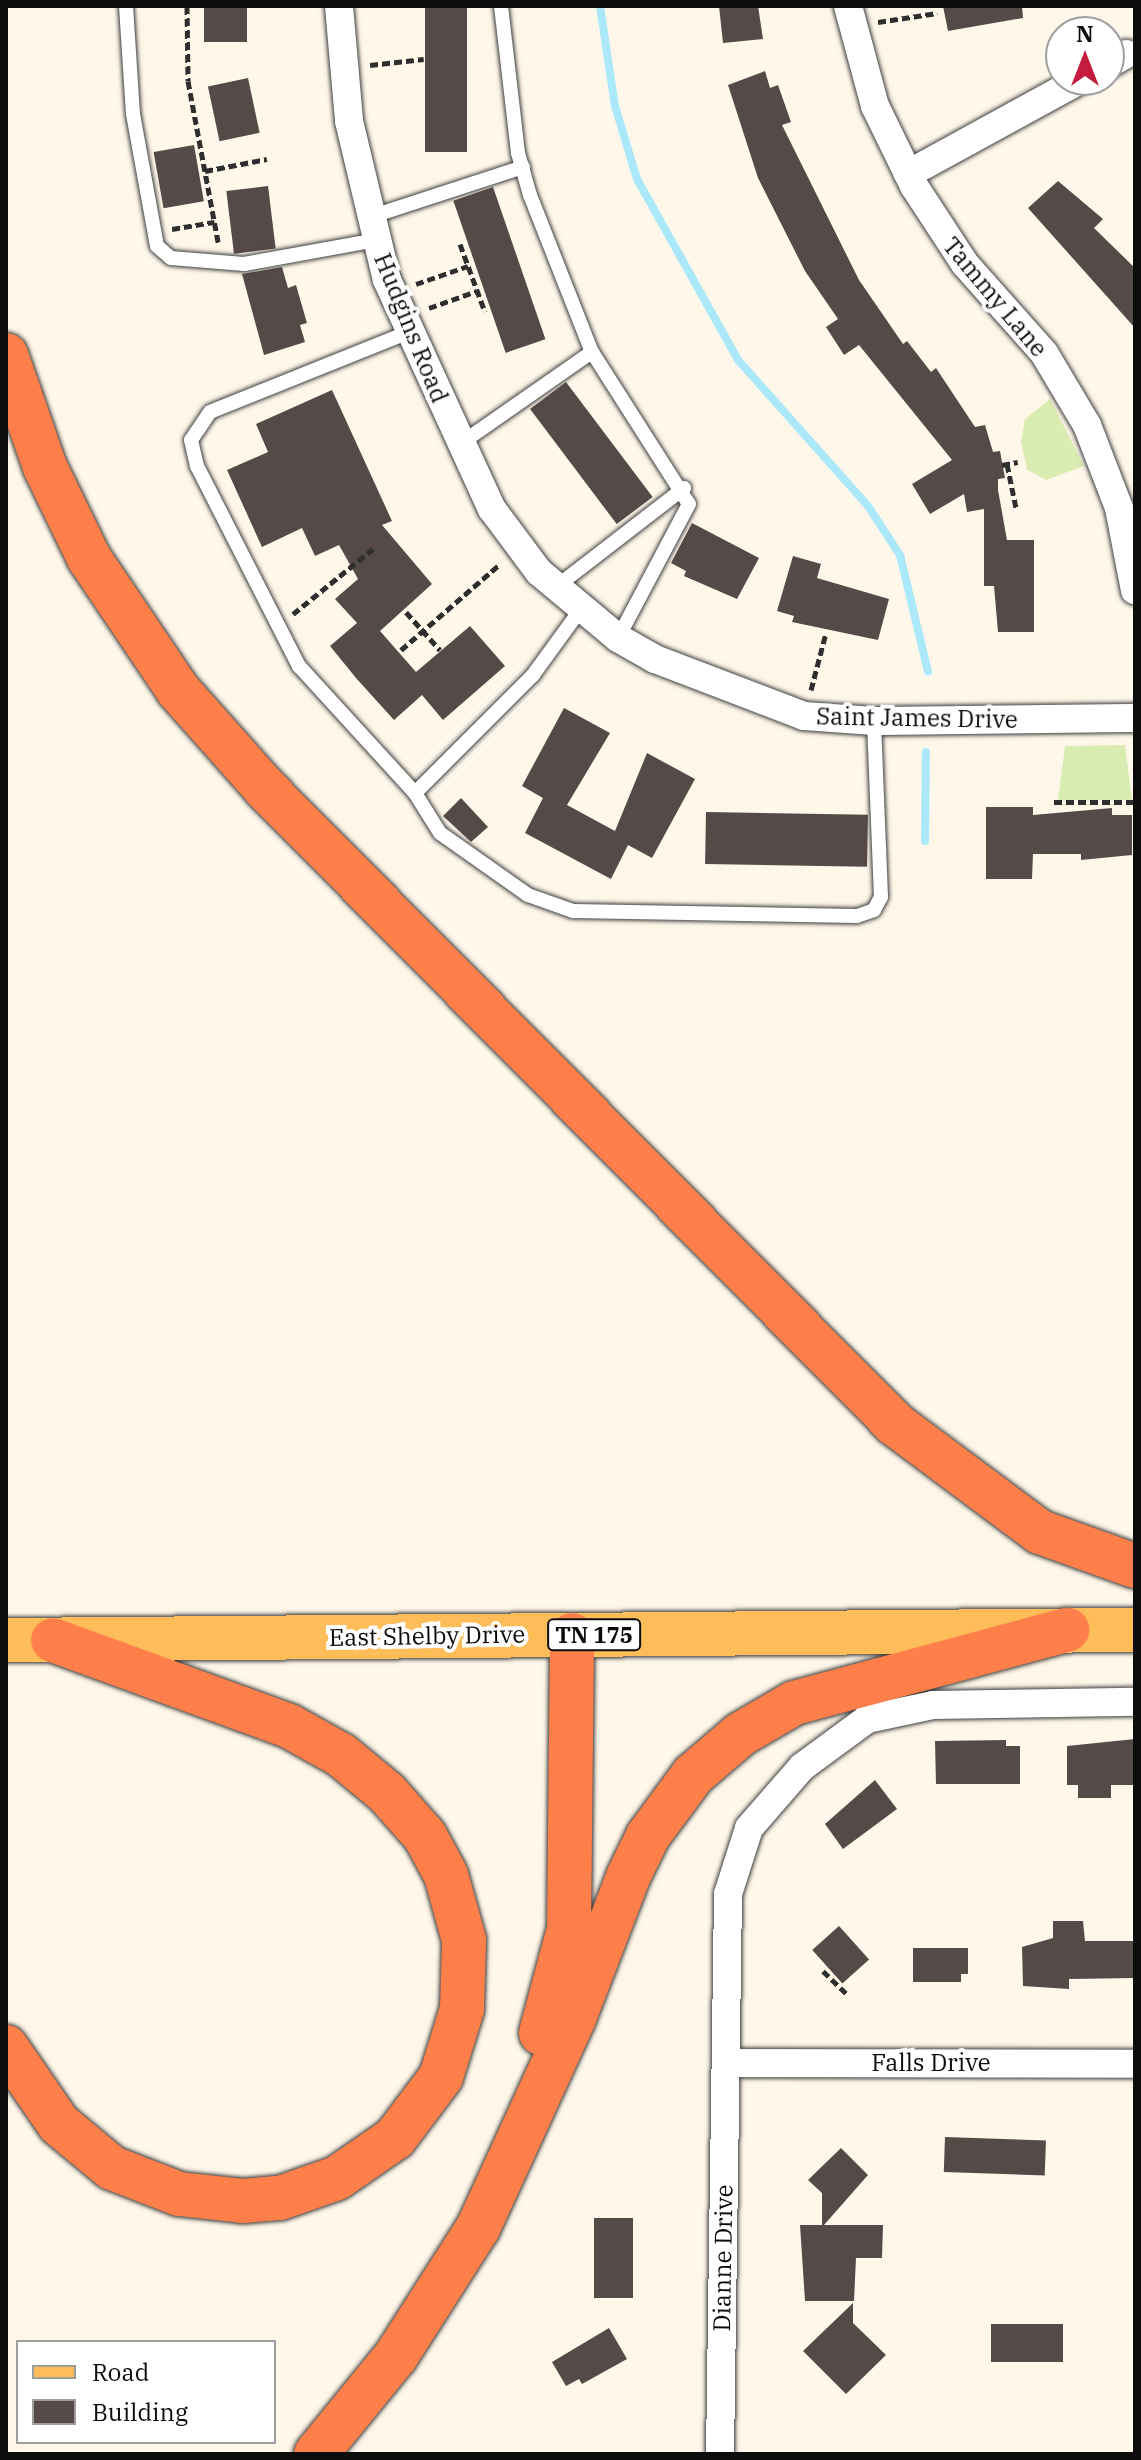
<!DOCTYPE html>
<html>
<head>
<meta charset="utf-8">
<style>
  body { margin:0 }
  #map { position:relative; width:1141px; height:2460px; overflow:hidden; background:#fff8ea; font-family:"IBM Plex Serif",serif }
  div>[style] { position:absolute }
  .green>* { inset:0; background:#d9ecb1 }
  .stream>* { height:8px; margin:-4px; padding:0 4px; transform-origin:4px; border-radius:4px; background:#abe9fa }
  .building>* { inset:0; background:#554a47; transform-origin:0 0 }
  .path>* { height:5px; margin-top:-2.5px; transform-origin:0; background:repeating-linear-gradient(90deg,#2e2e2e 0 8px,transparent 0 12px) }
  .roads { filter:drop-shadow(0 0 2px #3f3f3f) drop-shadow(0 0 2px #3f3f3f) }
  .service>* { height:14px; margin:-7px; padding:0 7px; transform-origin:7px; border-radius:7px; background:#fff }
  .minor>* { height:28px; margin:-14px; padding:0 14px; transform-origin:14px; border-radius:14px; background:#fff }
  .primary>* { height:44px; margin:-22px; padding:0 22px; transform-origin:22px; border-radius:22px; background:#ffbd5a }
  .motorway>* { height:44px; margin:-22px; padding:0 22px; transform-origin:22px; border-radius:22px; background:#fe7f49 }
  span { translate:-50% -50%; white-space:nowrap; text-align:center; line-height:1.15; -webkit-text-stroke:8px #fff; paint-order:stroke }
  .shield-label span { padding:2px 6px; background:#fff; border:2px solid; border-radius:6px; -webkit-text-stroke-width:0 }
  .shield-label { font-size:22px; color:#0c0c0c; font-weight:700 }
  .street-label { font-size:24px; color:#0c0c0c }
  .frame { position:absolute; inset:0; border:8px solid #0c0c0c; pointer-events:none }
  .legend { position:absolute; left:16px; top:2340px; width:260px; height:104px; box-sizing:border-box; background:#fff; border:2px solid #9e9e9e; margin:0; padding:10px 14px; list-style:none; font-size:24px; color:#0c0c0c }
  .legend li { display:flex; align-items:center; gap:16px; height:40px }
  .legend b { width:40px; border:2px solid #9e9e9e }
  .north { position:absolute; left:1045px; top:16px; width:80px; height:80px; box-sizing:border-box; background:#fff; border:2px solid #9e9e9e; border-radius:50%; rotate:0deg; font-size:22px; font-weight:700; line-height:32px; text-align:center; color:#0c0c0c }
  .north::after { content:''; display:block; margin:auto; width:28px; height:36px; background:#c41b3e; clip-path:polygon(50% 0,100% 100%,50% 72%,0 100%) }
</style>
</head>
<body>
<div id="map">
  <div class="green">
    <i style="clip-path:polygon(1050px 399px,1084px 466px,1046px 480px,1027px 470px,1021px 441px,1025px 419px)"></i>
    <i style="clip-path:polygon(1125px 745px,1132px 800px,1058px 800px,1065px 746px)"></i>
  </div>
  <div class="stream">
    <i style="left:600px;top:6px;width:101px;rotate:81.5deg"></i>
    <i style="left:615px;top:106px;width:76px;rotate:73.2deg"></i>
    <i style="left:637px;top:179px;width:207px;rotate:60.8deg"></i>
    <i style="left:738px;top:360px;width:195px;rotate:48.3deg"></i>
    <i style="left:868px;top:506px;width:59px;rotate:56.9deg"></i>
    <i style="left:900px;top:555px;width:120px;rotate:76.5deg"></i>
    <i style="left:925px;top:841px;width:89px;rotate:-89.4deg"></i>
  </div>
  <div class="building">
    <i style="left:204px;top:6px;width:43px;height:36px"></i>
    <i style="left:425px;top:6px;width:42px;height:146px"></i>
    <i style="clip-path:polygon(719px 6px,758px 6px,763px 39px,723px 43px)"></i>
    <i style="clip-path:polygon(943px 6px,1022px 6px,1023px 18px,948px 31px)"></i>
    <i style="clip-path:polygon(765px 71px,770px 88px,778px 85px,791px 122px,782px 125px,859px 280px,903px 344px,907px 341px,931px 372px,936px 368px,975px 427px,985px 425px,993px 452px,1000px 451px,1005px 478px,998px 479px,998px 490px,1007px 540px,1034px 540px,1034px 632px,998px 632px,994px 586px,984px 586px,984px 509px,967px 512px,964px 494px,930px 514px,912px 484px,952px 460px,859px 345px,844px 355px,826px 327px,838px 319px,805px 271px,758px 178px,728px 85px)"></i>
    <i style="left:248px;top:78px;width:56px;height:41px;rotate:78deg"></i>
    <i style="left:194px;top:145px;width:57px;height:41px;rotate:80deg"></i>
    <i style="clip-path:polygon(1058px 181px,1103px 219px,1094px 228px,1135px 268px,1135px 328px,1028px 208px)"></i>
    <i style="left:268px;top:186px;width:63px;height:42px;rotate:83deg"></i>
    <i style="left:493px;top:187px;width:161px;height:42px;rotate:71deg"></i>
    <i style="clip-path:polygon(282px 267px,288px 288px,296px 285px,307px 323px,300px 325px,305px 342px,264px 355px,242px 274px)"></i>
    <i style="left:566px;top:382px;width:144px;height:45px;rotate:53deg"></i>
    <i style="clip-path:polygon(332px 390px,392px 521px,382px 525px,432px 584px,380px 631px,416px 672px,470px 626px,505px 666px,443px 720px,422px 695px,394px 720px,356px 678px,330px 646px,357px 623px,335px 599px,358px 579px,339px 545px,315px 556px,302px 528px,262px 547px,227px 470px,268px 452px,256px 424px)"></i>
    <i style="clip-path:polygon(692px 523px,759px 558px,737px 599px,684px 576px,686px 571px,671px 563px)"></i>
    <i style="clip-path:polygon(793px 556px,821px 564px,817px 578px,889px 599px,878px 640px,792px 622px,794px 616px,777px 611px)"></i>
    <i style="clip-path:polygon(564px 708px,610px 733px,567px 805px,615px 831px,647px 753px,695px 779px,652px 858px,628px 845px,611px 879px,525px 833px,543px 798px,522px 786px)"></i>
    <i style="clip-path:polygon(461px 798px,488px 827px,471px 842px,443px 816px)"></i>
    <i style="clip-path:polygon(986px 807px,1033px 807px,1033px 815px,1112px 808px,1112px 815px,1132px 815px,1132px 855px,1081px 860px,1081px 854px,1033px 854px,1032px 879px,986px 879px)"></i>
    <i style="left:706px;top:812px;width:162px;height:52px;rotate:1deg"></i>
    <i style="clip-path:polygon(1135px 1739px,1135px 1785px,1111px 1785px,1111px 1798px,1078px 1798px,1078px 1785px,1067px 1785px,1067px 1746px)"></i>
    <i style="clip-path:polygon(1006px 1740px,1006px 1746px,1020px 1746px,1020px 1784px,936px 1784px,935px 1741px)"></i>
    <i style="clip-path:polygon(875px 1780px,897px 1809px,843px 1849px,825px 1824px)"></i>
    <i style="clip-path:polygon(1053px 1921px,1083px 1921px,1085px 1941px,1135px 1941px,1135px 1978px,1069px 1979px,1069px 1989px,1023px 1986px,1022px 1947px,1053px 1938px)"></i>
    <i style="left:839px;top:1926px;width:45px;height:36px;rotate:48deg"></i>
    <i style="clip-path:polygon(913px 1948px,968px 1948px,968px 1974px,961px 1974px,961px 1982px,913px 1982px)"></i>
    <i style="left:945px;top:2137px;width:101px;height:35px;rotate:2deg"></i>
    <i style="clip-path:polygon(841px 2148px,868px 2175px,824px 2225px,883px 2225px,882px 2258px,856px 2258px,854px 2301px,805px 2301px,800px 2225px,822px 2225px,822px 2193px,808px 2180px)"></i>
    <i style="left:594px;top:2218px;width:39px;height:80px"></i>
    <i style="clip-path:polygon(853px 2303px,853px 2323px,886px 2355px,846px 2394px,803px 2351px)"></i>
    <i style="left:991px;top:2324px;width:72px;height:38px"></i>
    <i style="clip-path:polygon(609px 2328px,627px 2359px,582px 2384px,579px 2379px,566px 2386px,552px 2362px)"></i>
  </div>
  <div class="path">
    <i style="left:187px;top:6px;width:75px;rotate:89.2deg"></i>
    <i style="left:188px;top:81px;width:164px;rotate:79.4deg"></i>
    <i style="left:878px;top:22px;width:60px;rotate:-8.7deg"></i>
    <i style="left:370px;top:65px;width:54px;rotate:-6.3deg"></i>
    <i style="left:205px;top:171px;width:63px;rotate:-11deg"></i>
    <i style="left:172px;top:229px;width:43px;rotate:-9.5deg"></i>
    <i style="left:460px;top:244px;width:72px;rotate:69.8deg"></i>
    <i style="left:416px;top:284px;width:55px;rotate:-19.1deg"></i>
    <i style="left:429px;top:308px;width:51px;rotate:-19.5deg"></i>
    <i style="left:1007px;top:464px;width:45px;rotate:78.4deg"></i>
    <i style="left:1002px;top:465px;width:16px;rotate:-11deg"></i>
    <i style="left:406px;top:612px;width:51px;rotate:48.2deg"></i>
    <i style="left:293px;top:614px;width:103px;rotate:-39.1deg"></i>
    <i style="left:401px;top:650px;width:131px;rotate:-41deg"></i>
    <i style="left:811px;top:690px;width:59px;rotate:-75.3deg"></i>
    <i style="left:1054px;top:802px;width:81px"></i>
    <i style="left:823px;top:1971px;width:36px;rotate:44deg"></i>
  </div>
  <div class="roads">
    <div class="service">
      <i style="left:126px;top:6px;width:108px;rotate:86.3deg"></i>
      <i style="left:133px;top:114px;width:134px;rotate:79.7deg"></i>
      <i style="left:157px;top:246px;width:18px;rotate:41deg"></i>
      <i style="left:171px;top:258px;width:73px;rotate:4.7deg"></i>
      <i style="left:244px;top:264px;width:134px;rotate:-10.3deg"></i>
      <i style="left:501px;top:6px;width:148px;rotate:83.4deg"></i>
      <i style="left:518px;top:153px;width:44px;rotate:74.1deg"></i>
      <i style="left:530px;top:195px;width:169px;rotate:68.5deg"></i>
      <i style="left:592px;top:352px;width:180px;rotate:57.5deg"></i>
      <i style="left:689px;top:504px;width:152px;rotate:117.9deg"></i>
      <i style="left:370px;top:217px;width:161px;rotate:-18.1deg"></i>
      <i style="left:409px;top:332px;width:214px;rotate:158.1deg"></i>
      <i style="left:210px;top:412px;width:34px;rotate:124deg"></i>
      <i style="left:191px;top:440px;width:27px;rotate:77deg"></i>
      <i style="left:197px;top:466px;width:225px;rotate:63deg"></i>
      <i style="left:299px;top:666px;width:172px;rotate:47.6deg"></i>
      <i style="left:415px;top:793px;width:47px;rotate:58deg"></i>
      <i style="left:440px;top:833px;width:108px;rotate:35.2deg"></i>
      <i style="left:528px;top:895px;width:48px;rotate:19.6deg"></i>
      <i style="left:573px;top:911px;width:284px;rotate:1deg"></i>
      <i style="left:857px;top:916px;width:18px;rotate:-19deg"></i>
      <i style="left:874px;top:910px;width:15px;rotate:-62deg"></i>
      <i style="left:881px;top:897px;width:176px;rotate:-92.3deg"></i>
      <i style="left:460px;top:444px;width:161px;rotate:-34.9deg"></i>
      <i style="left:556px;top:587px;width:162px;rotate:-37.7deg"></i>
      <i style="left:415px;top:793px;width:167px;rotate:-45deg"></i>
      <i style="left:533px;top:675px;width:82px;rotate:-54deg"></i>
    </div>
    <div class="minor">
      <i style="left:339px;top:6px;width:115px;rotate:85deg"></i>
      <i style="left:349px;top:121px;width:163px;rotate:76.6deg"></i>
      <i style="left:387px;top:280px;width:252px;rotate:65.4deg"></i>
      <i style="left:492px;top:509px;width:79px;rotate:53.3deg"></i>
      <i style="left:539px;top:572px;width:103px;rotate:39.9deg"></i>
      <i style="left:618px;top:638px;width:43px;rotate:29.6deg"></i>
      <i style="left:655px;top:659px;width:160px;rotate:20.9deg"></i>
      <i style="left:804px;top:716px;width:70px;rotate:4.1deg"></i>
      <i style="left:874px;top:721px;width:261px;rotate:-0.7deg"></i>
      <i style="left:848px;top:6px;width:104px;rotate:74.9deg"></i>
      <i style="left:875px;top:106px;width:89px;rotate:64deg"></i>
      <i style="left:914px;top:186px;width:93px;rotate:56.8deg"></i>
      <i style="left:965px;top:264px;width:119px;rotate:48.4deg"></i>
      <i style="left:1044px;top:353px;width:84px;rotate:59.2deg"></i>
      <i style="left:1087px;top:425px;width:89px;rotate:68.9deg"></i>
      <i style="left:1119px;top:508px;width:84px;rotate:79deg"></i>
      <i style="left:1109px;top:64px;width:20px;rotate:-30deg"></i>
      <i style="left:908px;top:174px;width:196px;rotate:-28.7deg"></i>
      <i style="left:726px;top:2063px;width:409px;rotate:0.1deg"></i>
      <i style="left:720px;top:2454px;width:560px;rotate:-89.18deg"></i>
      <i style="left:728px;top:1894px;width:69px;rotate:-72.3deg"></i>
      <i style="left:749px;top:1828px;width:81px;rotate:-49deg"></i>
      <i style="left:802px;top:1767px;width:81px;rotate:-36.4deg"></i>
      <i style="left:867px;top:1719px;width:67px;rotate:-12deg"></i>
      <i style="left:933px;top:1705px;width:202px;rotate:-0.9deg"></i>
    </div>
    <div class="primary">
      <i style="left:6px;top:1640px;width:1129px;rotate:-0.51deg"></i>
    </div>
    <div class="motorway">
      <i style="left:6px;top:355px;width:119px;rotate:70.8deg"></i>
      <i style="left:45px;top:467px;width:101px;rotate:64.2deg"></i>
      <i style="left:89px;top:558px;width:159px;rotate:56deg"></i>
      <i style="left:178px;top:690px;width:131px;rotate:48.4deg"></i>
      <i style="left:265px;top:788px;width:895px;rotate:45.27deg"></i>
      <i style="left:895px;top:1424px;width:181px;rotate:36.7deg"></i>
      <i style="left:1040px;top:1532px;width:101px;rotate:19.7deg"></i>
      <i style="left:541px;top:2033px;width:108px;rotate:-74.9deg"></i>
      <i style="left:569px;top:1929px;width:294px;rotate:-89.4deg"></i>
      <i style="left:6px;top:2047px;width:93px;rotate:55.5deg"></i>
      <i style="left:59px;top:2124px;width:69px;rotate:39.7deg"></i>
      <i style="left:112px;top:2168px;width:72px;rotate:21.2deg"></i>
      <i style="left:179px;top:2194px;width:64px;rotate:6.2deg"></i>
      <i style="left:243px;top:2201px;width:37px;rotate:-5deg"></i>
      <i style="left:280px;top:2198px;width:60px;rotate:-19.3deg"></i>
      <i style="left:337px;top:2178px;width:70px;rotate:-34.6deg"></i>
      <i style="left:395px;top:2138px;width:76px;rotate:-53deg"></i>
      <i style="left:441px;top:2077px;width:71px;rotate:-72.8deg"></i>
      <i style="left:462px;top:2009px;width:69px;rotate:-88.3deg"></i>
      <i style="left:464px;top:1940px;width:67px;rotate:-105.5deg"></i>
      <i style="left:446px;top:1875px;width:44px;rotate:-118.3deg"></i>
      <i style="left:425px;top:1836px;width:57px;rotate:-131.5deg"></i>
      <i style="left:387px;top:1793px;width:60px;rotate:-140.4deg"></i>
      <i style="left:341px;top:1755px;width:60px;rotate:-150.9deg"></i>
      <i style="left:289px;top:1726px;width:251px;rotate:-160deg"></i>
      <i style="left:316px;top:2454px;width:127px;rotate:-50.8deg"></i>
      <i style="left:396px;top:2356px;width:152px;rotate:-57.4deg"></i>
      <i style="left:478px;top:2228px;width:231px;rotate:-65.4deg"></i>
      <i style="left:574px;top:2018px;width:151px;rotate:-69deg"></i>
      <i style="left:628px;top:1877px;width:46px;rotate:-64deg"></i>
      <i style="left:648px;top:1836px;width:76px;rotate:-53.6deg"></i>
      <i style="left:693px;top:1775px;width:63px;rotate:-40.5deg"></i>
      <i style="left:741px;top:1734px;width:61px;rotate:-30.3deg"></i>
      <i style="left:794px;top:1703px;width:283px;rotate:-15deg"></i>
    </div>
  </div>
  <div class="shield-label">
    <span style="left:594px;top:1635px">TN 175</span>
  </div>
  <div class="street-label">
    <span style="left:995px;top:297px;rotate:50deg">Tammy Lane</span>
    <span style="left:411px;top:328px;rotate:68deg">Hudgins Road</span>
    <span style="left:917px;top:718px;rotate:1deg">Saint James Drive</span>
    <span style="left:427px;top:1636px;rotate:-1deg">East Shelby Drive</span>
    <span style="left:931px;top:2063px">Falls Drive</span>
    <span style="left:723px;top:2258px;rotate:-89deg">Dianne Drive</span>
  </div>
  <div class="frame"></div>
  <ul class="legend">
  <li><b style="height:10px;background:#ffbd5a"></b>Road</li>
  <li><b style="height:22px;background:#554a47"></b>Building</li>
  </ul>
  <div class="north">N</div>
</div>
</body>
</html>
